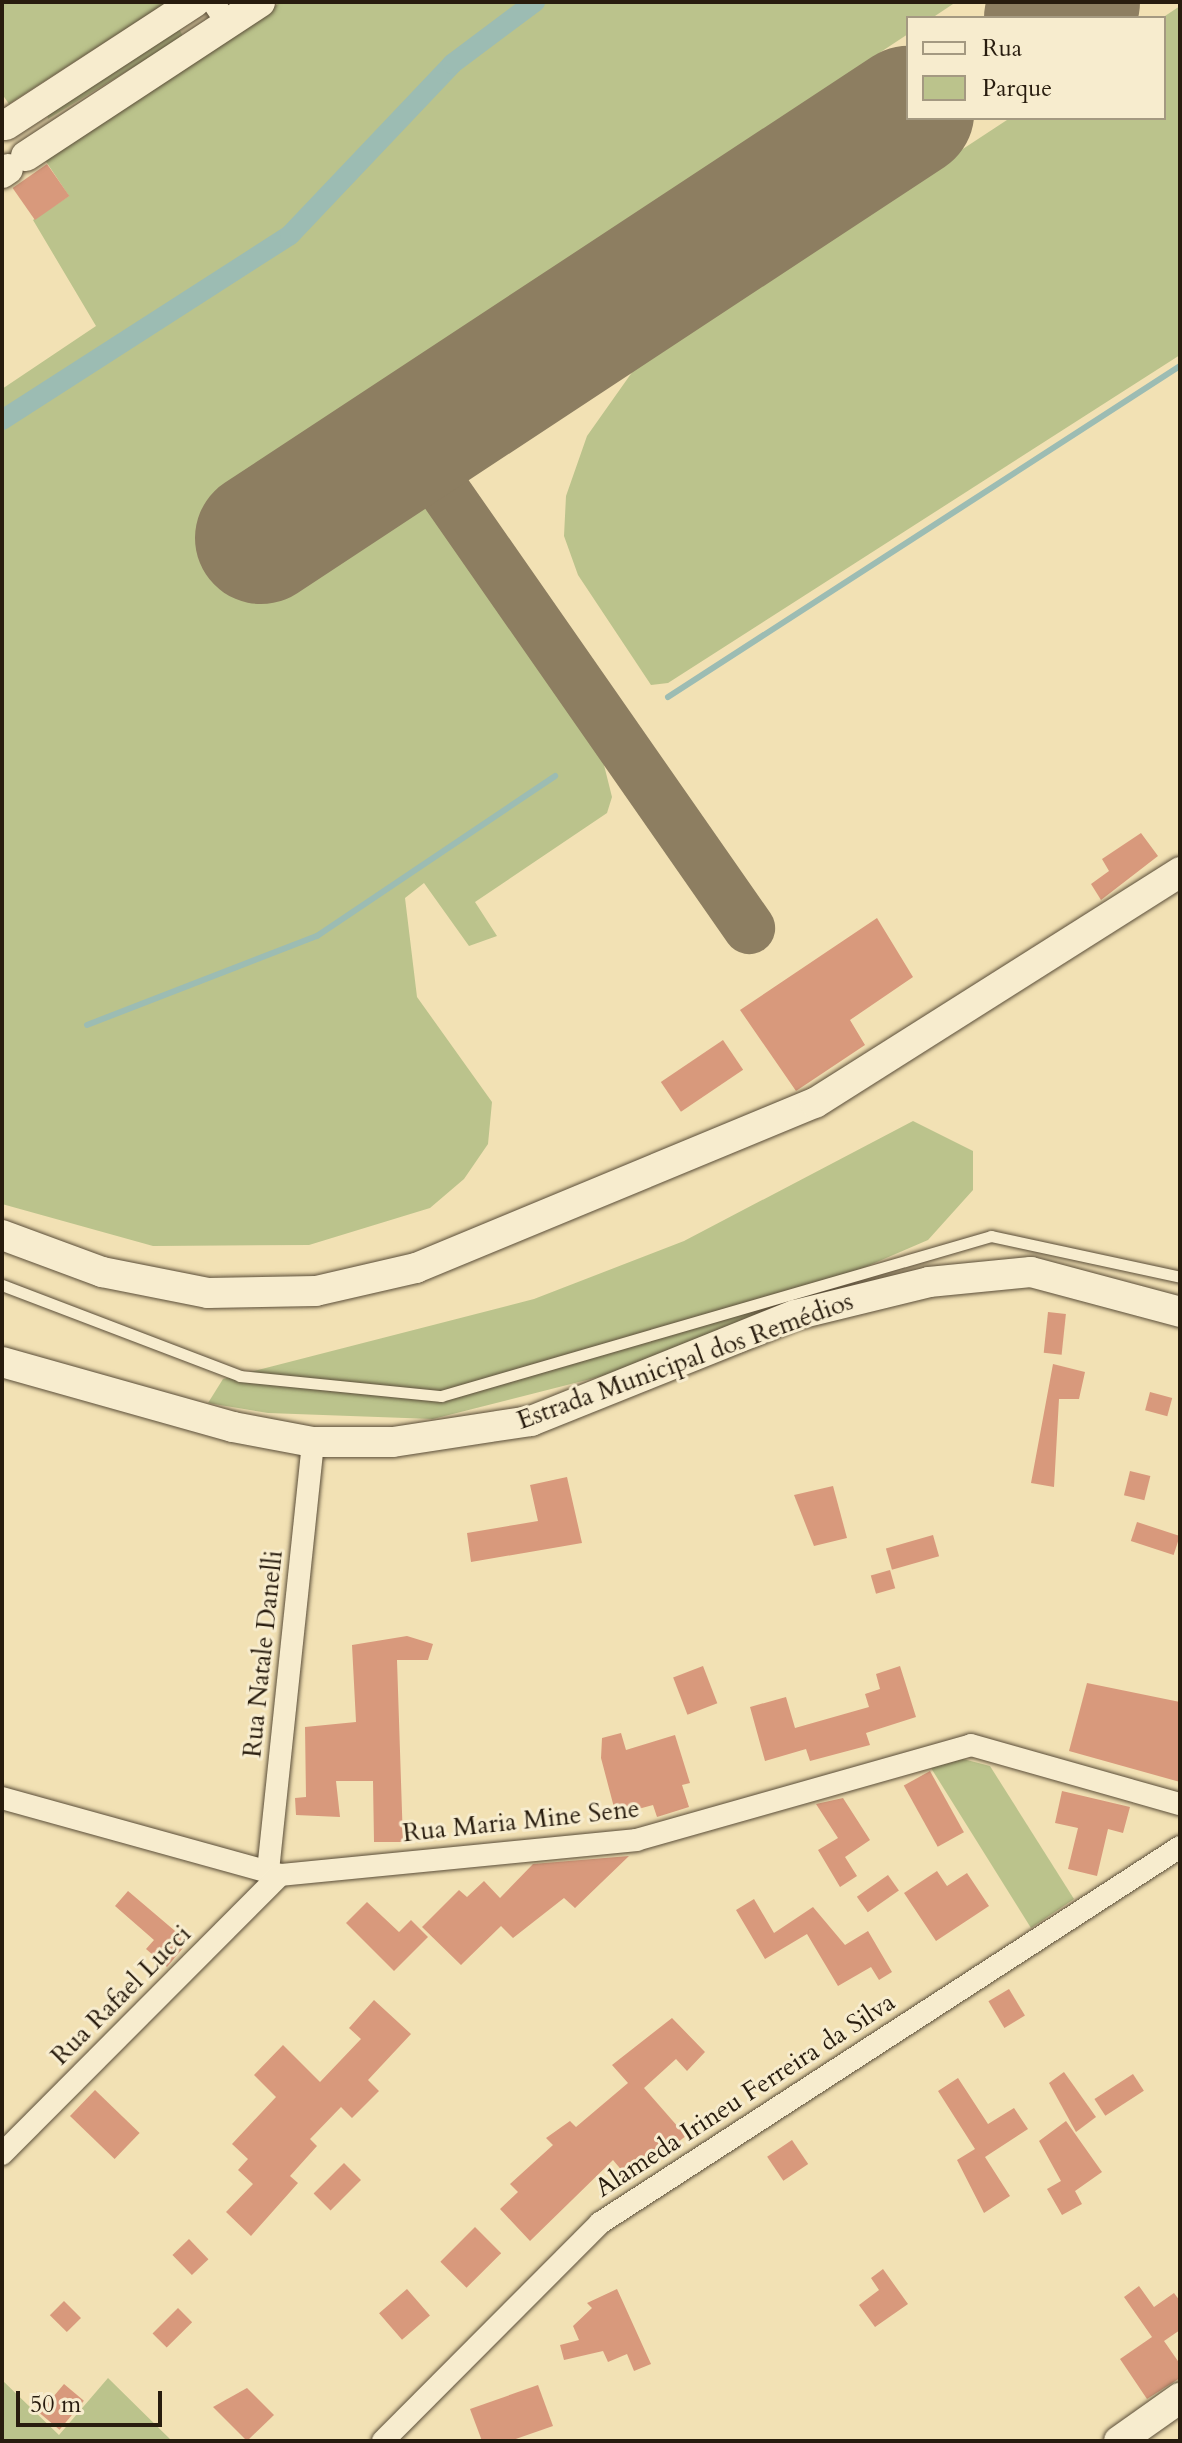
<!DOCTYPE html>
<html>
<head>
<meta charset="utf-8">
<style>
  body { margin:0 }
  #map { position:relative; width:1182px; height:2443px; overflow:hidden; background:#f2e1b4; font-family:Cardo,serif }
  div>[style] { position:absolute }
  .green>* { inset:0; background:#bbc38c }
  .stream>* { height:6px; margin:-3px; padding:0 3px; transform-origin:3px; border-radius:3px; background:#9cbcb3 }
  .canal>* { height:20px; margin:-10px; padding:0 10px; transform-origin:10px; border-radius:10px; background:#9cbcb3 }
  .taxiway>* { height:52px; margin:-26px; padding:0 26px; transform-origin:26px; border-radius:26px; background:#8d7e61 }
  .runway>* { height:132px; margin:-66px; padding:0 66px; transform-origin:66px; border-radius:66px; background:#8d7e61 }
  .building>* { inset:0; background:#d8997c; transform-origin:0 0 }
  .roads { filter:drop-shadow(0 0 2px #5a4d38) drop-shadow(0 0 2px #5a4d38) }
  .lane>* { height:11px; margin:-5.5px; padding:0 5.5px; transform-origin:5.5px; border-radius:5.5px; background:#f7ecce }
  .street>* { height:22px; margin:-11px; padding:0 11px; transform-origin:11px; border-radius:11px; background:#f7ecce }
  .secondary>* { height:30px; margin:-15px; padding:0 15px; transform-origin:15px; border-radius:15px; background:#f7ecce }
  span { translate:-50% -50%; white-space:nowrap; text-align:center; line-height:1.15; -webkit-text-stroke:6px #f7ecce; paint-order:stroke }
  .street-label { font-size:26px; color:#281c0e }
  .frame { position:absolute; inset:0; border:4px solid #281c0e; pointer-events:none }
  .legend { position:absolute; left:906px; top:16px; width:260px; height:104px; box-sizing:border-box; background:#f7ecce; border:2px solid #a49981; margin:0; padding:10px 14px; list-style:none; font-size:24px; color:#281c0e }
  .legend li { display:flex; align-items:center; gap:16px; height:40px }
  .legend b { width:40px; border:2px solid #a49981 }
  .scale { position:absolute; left:16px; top:2391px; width:146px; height:36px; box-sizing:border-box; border:4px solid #281c0e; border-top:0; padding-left:10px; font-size:24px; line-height:28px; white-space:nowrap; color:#281c0e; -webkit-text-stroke:6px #f7ecce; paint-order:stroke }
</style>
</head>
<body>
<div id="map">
  <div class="green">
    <i style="clip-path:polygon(2px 2px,167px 2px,9px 104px,2px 94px)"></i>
    <i style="clip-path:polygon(281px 2px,956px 2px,932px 18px,908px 18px,908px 34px,227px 484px,293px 588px,427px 501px,603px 761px,612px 797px,607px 813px,475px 902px,497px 936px,469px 946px,424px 883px,405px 898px,417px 997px,492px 1102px,488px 1144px,464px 1179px,430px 1208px,309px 1245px,153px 1246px,2px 1204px,2px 389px,96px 326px,33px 220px,69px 196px,45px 160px)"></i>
    <i style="clip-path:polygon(1180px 6px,1180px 355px,668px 683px,651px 685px,578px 575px,564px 536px,566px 496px,587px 436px,640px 361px,1010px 118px,1164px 118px,1162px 18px)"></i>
    <i style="clip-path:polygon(179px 28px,183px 37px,48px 119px,47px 114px)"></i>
    <i style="clip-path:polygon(913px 1121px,973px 1151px,973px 1190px,928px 1240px,626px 1370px,433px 1419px,268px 1413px,208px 1403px,223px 1379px,534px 1299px,684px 1241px)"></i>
    <i style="clip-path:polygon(963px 1759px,990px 1766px,1074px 1899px,1031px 1928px,931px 1768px)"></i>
    <i style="clip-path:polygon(108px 2378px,172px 2441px,2px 2441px,2px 2380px,59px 2435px)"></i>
  </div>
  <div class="stream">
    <i style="left:668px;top:697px;width:610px;rotate:-32.88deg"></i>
    <i style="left:87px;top:1025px;width:247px;rotate:-21.2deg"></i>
    <i style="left:317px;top:936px;width:287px;rotate:-33.9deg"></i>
  </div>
  <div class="canal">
    <i style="left:2px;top:420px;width:342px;rotate:-32.7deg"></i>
    <i style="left:290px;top:235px;width:236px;rotate:-46.5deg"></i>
    <i style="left:452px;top:64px;width:104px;rotate:-36.8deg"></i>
  </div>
  <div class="taxiway">
    <i style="left:409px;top:440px;width:595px;rotate:55.13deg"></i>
  </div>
  <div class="runway">
    <i style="left:1050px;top:18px;width:29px;rotate:-34deg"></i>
    <i style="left:261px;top:538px;width:775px;rotate:-33.36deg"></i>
  </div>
  <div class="building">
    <i style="left:47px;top:164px;width:39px;height:42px;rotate:55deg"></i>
    <i style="clip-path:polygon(1141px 833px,1158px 856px,1101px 900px,1091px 884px,1109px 871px,1102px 859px)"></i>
    <i style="clip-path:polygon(877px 918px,913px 977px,850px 1020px,865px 1045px,796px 1091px,740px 1010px)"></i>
    <i style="left:723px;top:1040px;width:36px;height:75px;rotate:56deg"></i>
    <i style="left:1048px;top:1312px;width:18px;height:41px;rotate:6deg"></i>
    <i style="clip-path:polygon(1053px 1364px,1085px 1372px,1079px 1399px,1059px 1399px,1054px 1487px,1031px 1483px)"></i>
    <i style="left:1150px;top:1392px;width:23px;height:19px;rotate:15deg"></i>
    <i style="left:1130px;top:1471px;width:21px;height:25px;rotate:14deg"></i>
    <i style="clip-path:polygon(567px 1477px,582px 1543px,471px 1562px,467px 1533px,538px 1521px,530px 1485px)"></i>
    <i style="clip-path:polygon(833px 1486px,847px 1538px,814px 1546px,794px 1495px)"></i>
    <i style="left:1137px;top:1522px;width:45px;height:20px;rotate:18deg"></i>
    <i style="left:933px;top:1535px;width:22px;height:49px;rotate:74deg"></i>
    <i style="left:890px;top:1570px;width:19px;height:20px;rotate:74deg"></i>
    <i style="clip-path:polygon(407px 1636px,433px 1644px,428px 1660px,397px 1660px,403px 1842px,374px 1842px,373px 1781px,336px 1781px,340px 1817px,296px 1815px,295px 1798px,306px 1797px,305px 1727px,356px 1722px,352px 1645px)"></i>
    <i style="left:703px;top:1666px;width:40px;height:32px;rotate:69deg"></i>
    <i style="clip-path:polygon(900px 1666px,916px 1717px,866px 1733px,870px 1745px,810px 1761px,806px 1749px,765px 1761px,750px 1707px,786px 1697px,795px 1728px,869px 1707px,865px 1694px,880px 1689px,876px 1674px)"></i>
    <i style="clip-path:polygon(1087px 1683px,1180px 1702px,1180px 1782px,1069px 1751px)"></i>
    <i style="clip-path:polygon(621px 1733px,626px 1750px,675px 1735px,690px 1783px,682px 1785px,689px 1807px,657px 1817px,653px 1805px,616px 1815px,601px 1758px,602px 1738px)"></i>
    <i style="left:930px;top:1771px;width:70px;height:30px;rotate:61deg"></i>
    <i style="clip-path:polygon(1062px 1791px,1130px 1807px,1123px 1833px,1108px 1829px,1097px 1876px,1068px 1869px,1078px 1828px,1055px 1823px)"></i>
    <i style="clip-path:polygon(843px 1798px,870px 1840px,845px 1857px,857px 1876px,840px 1887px,818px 1850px,838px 1838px,816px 1804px)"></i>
    <i style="clip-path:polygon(629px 1856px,575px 1908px,564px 1898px,513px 1938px,501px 1926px,461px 1965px,422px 1927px,459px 1890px,467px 1897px,484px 1881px,500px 1898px,533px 1864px)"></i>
    <i style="clip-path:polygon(937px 1871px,947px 1886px,967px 1873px,989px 1906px,936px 1941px,904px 1893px)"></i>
    <i style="left:888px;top:1875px;width:19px;height:38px;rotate:55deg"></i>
    <i style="clip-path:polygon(128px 1891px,188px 1942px,167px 1967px,146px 1949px,154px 1940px,115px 1906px)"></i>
    <i style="clip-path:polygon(754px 1899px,774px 1933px,813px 1907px,845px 1945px,868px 1931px,892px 1972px,879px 1980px,871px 1967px,838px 1986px,807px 1934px,765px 1959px,736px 1910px)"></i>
    <i style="clip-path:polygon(367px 1902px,399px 1932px,411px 1920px,428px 1937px,394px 1971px,346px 1923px)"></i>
    <i style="left:1009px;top:1989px;width:31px;height:24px;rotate:59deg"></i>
    <i style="clip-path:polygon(374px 2000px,411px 2034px,368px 2080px,379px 2091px,352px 2118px,341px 2107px,310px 2139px,317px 2146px,290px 2176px,298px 2183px,251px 2236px,226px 2212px,253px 2184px,238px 2170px,248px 2159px,232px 2144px,276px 2097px,254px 2075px,283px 2045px,320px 2082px,361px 2039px,349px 2028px)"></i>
    <i style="clip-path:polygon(672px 2018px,705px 2052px,687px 2071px,676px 2059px,644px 2088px,686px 2136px,629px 2179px,613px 2160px,530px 2241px,500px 2209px,518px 2192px,510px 2184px,553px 2145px,546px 2138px,570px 2121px,576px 2127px,628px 2083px,612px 2065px)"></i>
    <i style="clip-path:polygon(1064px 2072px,1096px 2117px,1076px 2132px,1049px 2083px)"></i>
    <i style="left:1133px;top:2074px;width:20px;height:46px;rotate:57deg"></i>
    <i style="clip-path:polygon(958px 2078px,988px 2124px,1014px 2108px,1028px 2129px,985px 2157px,1010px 2196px,984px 2213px,957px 2160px,975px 2149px,938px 2091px)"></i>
    <i style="left:95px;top:2090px;width:62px;height:36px;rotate:44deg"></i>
    <i style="clip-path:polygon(1066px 2121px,1102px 2172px,1075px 2191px,1082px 2204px,1062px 2215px,1047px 2189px,1061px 2181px,1039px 2141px)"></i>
    <i style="left:792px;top:2140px;width:29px;height:30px;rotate:56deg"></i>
    <i style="left:344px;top:2163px;width:24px;height:43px;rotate:45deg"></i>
    <i style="left:475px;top:2227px;width:37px;height:49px;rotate:45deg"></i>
    <i style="left:189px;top:2239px;width:28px;height:23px;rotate:46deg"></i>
    <i style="clip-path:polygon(883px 2269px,908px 2304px,875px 2327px,859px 2305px,879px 2290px,871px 2278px)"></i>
    <i style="clip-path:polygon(1139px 2286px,1154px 2307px,1174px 2293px,1180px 2301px,1180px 2330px,1164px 2341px,1180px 2364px,1180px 2378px,1147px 2399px,1120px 2359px,1152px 2337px,1124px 2297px)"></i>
    <i style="left:407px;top:2289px;width:35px;height:37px;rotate:49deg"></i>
    <i style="clip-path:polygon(617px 2289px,651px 2364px,634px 2371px,627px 2354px,608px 2362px,603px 2351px,564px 2360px,560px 2345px,579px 2340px,573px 2326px,592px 2308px,587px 2303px)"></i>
    <i style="left:64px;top:2301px;width:24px;height:20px;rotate:45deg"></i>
    <i style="left:178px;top:2308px;width:20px;height:36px;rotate:45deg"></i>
    <i style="left:64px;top:2384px;width:26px;height:38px;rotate:40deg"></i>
    <i style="clip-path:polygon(538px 2385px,553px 2426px,510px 2441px,482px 2441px,470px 2409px)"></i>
    <i style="clip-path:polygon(247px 2388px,274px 2415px,247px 2441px,213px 2407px)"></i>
  </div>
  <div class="roads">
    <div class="lane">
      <i style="left:2px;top:1285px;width:255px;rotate:20.9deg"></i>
      <i style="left:240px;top:1376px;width:202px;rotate:5.7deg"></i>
      <i style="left:441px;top:1396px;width:573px;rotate:-16.22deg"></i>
      <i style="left:991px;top:1236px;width:193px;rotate:12.2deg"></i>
    </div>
    <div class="street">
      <i style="left:213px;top:2px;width:25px;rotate:56deg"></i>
      <i style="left:2px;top:1798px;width:288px;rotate:15.5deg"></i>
      <i style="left:280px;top:1875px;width:358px;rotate:-5.6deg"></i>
      <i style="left:636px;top:1840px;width:348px;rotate:-15.8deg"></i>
      <i style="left:971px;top:1745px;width:217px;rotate:15.8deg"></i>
      <i style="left:268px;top:1871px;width:431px;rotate:-84deg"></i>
      <i style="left:2px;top:2154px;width:394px;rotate:-45.1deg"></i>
      <i style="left:383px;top:2441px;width:308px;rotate:-45.1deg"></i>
      <i style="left:600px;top:2223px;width:691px;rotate:-32.95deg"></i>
    </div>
    <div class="secondary">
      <i style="left:6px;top:125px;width:225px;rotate:-33.1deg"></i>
      <i style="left:26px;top:156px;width:280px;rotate:-33.3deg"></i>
      <i style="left:2px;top:173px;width:7px;rotate:-34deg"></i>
      <i style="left:2px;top:1235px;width:107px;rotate:20.3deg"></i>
      <i style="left:102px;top:1272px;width:108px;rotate:11.2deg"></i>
      <i style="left:208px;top:1293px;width:108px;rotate:-1.1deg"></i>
      <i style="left:316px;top:1291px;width:103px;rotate:-13deg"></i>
      <i style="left:416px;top:1268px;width:432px;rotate:-22.5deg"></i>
      <i style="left:815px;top:1103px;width:432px;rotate:-32.3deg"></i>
      <i style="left:2px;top:1362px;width:240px;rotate:15.7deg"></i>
      <i style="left:233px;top:1427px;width:81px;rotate:10.6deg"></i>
      <i style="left:313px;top:1442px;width:80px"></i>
      <i style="left:393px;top:1442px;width:140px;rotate:-8.7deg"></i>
      <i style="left:531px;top:1421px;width:284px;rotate:-21.9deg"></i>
      <i style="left:795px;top:1315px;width:138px;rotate:-13.8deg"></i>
      <i style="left:929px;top:1282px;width:102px;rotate:-5.6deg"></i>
      <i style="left:1031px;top:1272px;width:154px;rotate:15deg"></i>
      <i style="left:1119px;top:2441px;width:75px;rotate:-35.2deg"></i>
    </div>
  </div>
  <div class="street-label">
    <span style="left:685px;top:1361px;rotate:-20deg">Estrada Municipal dos Remédios</span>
    <span style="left:263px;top:1654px;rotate:-84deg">Rua Natale Danelli</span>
    <span style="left:521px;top:1821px;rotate:-6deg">Rua Maria Mine Sene</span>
    <span style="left:121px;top:1995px;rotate:-45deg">Rua Rafael Lucci</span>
    <span style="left:745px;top:2095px;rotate:-33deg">Alameda Irineu Ferreira da Silva</span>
  </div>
  <div class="frame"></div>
  <ul class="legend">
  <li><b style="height:10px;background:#f7ecce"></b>Rua</li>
  <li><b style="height:22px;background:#bbc38c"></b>Parque</li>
  </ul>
  <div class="scale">50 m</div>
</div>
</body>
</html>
